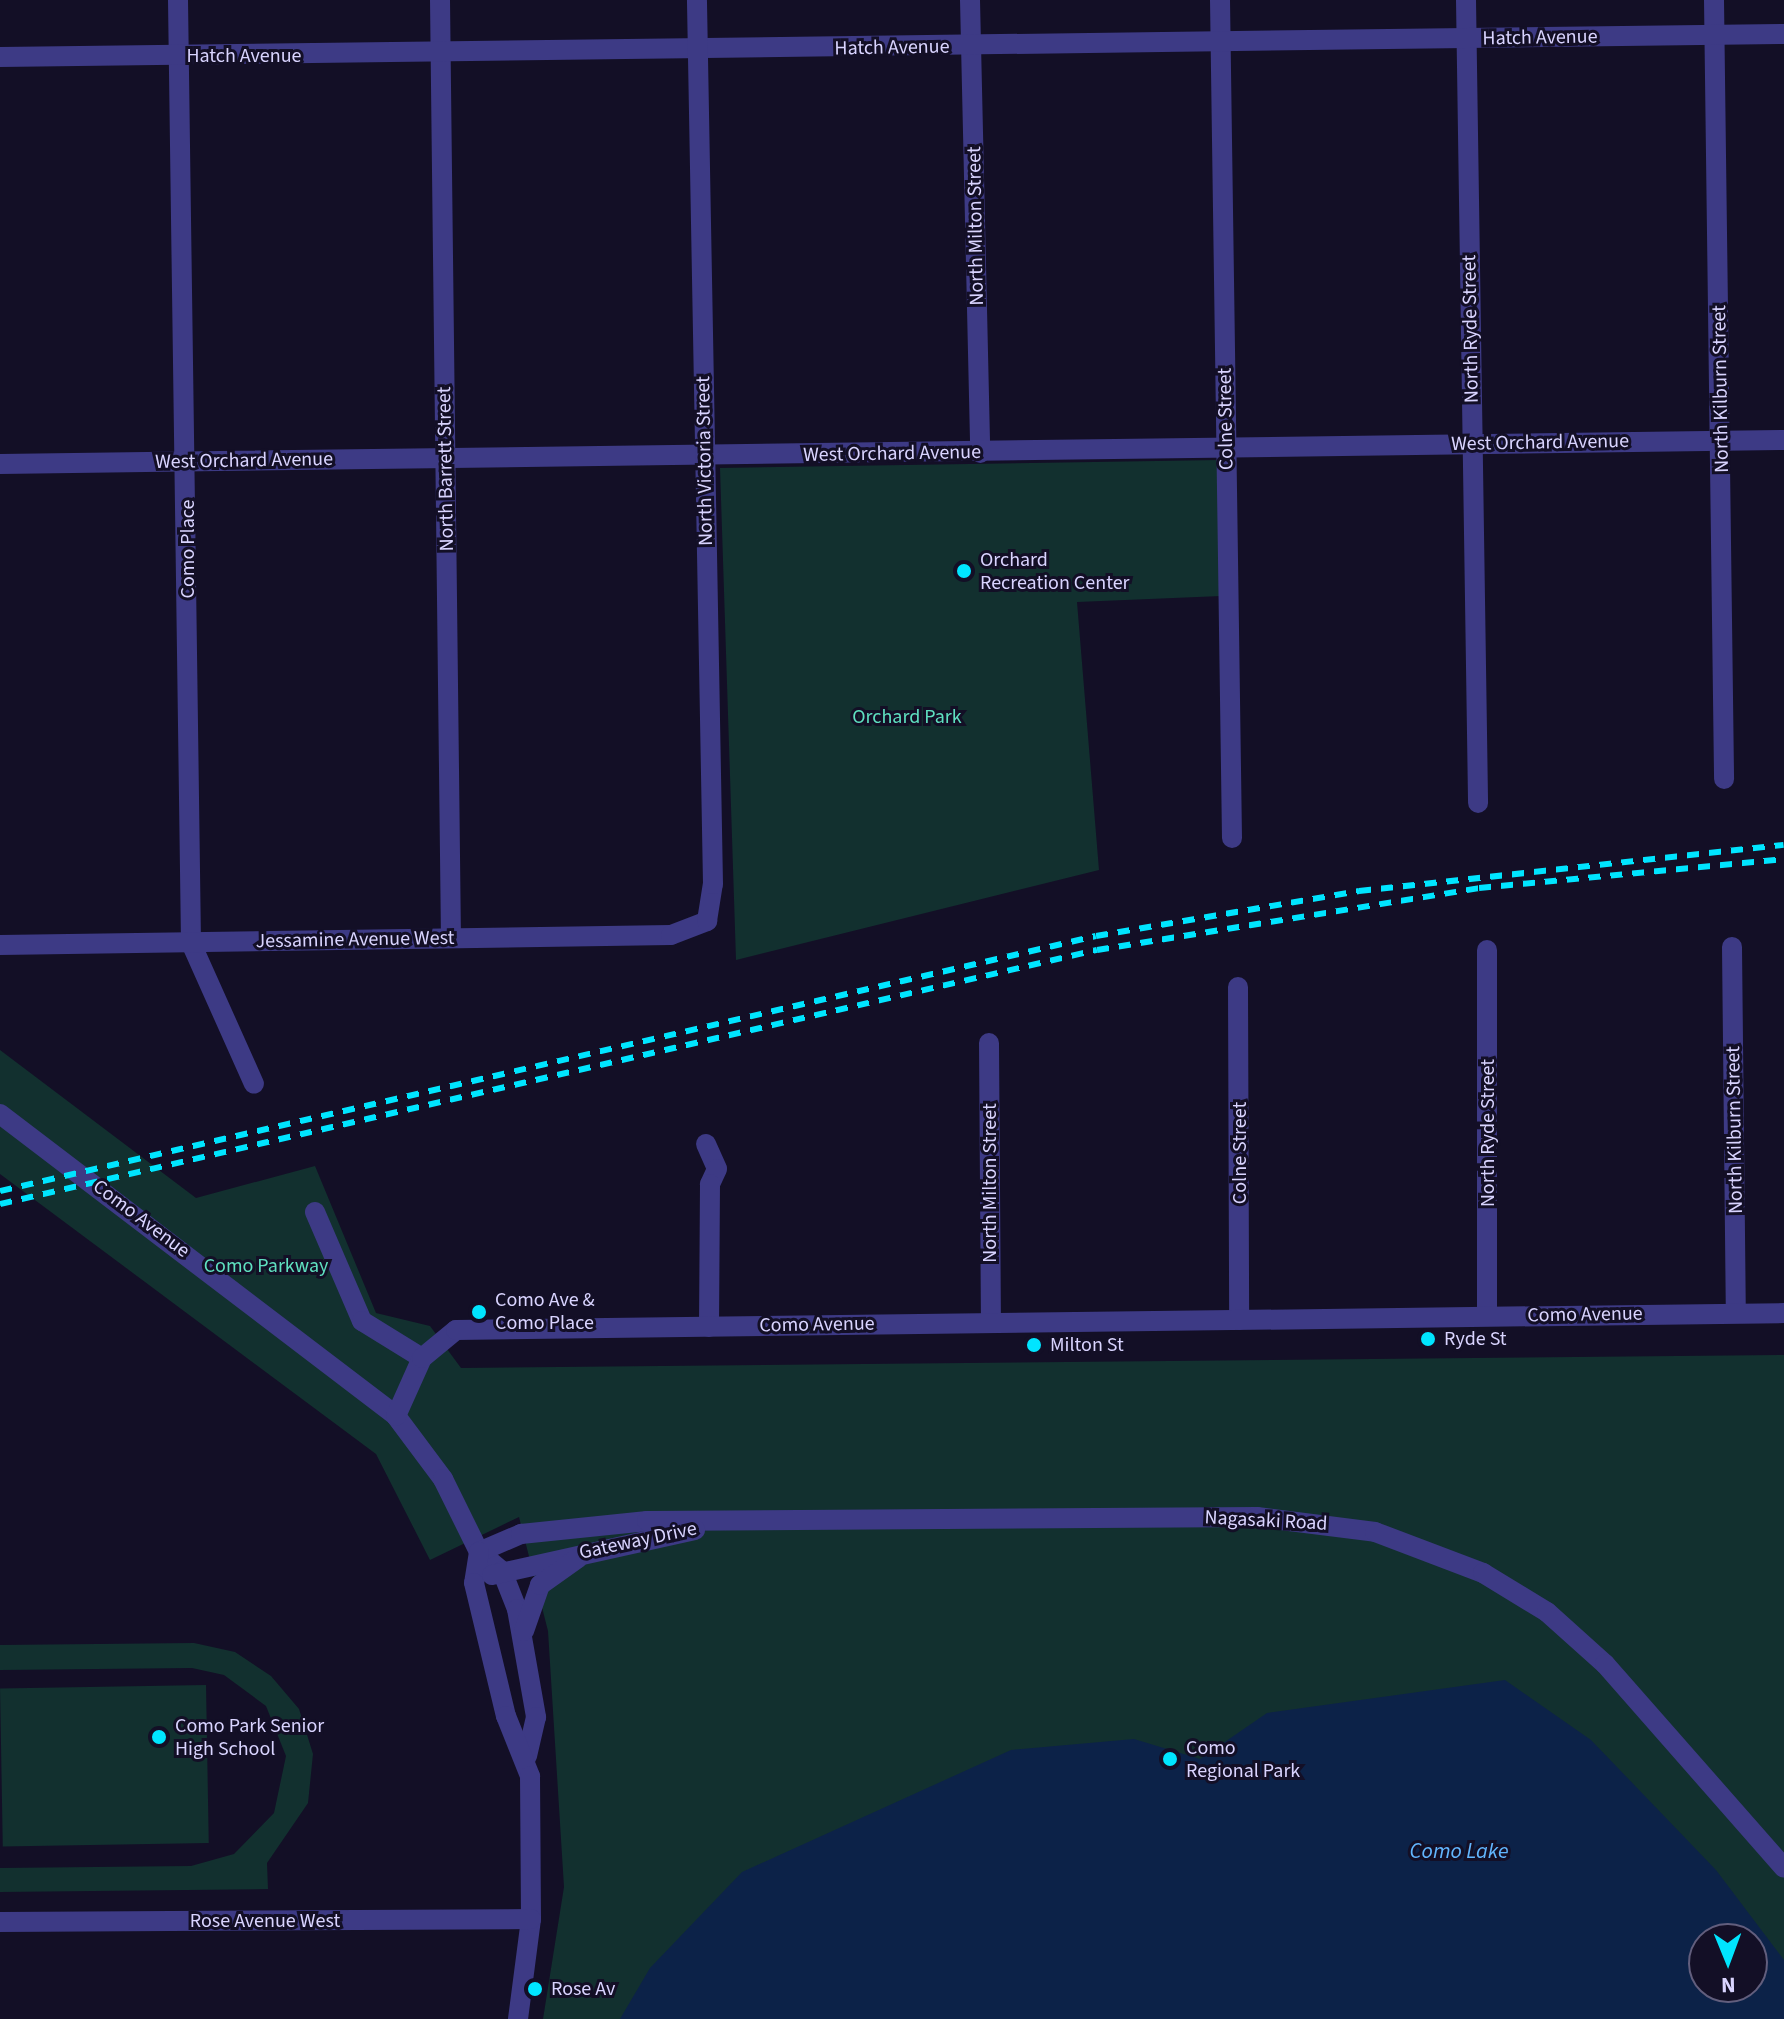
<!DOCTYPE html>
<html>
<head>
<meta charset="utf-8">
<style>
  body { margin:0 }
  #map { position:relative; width:1784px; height:2019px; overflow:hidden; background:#130f26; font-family:"Source Sans 3",sans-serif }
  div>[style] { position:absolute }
  .green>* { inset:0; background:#12302f; transform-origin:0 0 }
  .water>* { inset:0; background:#0c2248 }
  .minor>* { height:20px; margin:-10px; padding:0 10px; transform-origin:10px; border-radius:10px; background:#3d3a85 }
  .rail>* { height:6px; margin-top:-3px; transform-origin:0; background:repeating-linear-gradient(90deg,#00e5ff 0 12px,transparent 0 22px) }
  .dots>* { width:22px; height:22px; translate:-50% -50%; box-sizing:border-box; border:4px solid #130f26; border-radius:50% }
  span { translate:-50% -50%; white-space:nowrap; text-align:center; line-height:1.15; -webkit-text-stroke:6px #130f26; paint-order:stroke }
  .street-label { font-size:20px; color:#d9d4ff }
  .poi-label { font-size:20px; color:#d9d4ff }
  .left { translate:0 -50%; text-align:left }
  .park-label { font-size:20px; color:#5fe0c0 }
  .water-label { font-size:22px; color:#62b6ff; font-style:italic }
  .north { position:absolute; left:1688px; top:1923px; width:80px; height:80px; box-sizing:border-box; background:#130f26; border:2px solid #625e7d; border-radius:50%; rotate:179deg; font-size:22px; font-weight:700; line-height:32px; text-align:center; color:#d9d4ff }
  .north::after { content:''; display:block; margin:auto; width:28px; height:36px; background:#00e5ff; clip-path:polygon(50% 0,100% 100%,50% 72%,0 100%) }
</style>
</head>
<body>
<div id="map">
  <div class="green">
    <i style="clip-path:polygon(1219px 460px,1221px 596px,1077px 602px,1099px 870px,736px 960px,720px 468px)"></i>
    <i style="clip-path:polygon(evenodd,0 1050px,196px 1198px,315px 1166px,376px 1313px,430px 1326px,461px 1368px,1784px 1355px,1784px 2019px,543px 2019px,564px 1887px,548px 1631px,519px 1517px,430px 1560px,376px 1454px,0 1174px,0 1050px,1704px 1939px,1752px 1939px,1752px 1987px,1704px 1987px,1704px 1939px)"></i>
    <i style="clip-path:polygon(0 1645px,194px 1643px,235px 1652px,271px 1676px,299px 1709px,313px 1754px,308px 1803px,267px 1863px,268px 1889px,0 1892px,0 1868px,191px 1866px,234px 1854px,274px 1813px,286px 1756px,266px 1706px,224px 1675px,192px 1668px,0 1670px)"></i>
    <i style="left:206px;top:1685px;width:158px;height:206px;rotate:89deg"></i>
  </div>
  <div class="water">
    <i style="clip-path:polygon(evenodd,1505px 1680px,1591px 1740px,1716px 1870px,1784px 1960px,1784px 2019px,620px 2019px,650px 1968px,742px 1872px,1011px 1750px,1134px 1739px,1200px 1759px,1267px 1713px,1505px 1680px,1704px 1939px,1752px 1939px,1752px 1987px,1704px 1987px,1704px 1939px)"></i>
  </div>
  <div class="minor">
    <i style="left:178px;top:0;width:943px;rotate:89.21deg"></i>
    <i style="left:191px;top:943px;width:154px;rotate:65.9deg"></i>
    <i style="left:440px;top:0;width:938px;rotate:89.33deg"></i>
    <i style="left:970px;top:0;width:453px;rotate:88.7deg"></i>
    <i style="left:1220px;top:0;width:838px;rotate:89.18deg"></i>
    <i style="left:1466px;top:0;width:803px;rotate:89.14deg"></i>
    <i style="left:1714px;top:0;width:779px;rotate:89.26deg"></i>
    <i style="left:0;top:57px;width:1784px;rotate:-0.74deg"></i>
    <i style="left:0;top:464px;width:1784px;rotate:-0.77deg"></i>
    <i style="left:0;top:945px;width:671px;rotate:-0.85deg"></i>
    <i style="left:671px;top:935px;width:39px;rotate:-21deg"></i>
    <i style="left:707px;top:921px;width:37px;rotate:-81deg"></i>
    <i style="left:713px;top:884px;width:884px;rotate:-91.04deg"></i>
    <i style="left:1732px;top:947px;width:366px;rotate:89.4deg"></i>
    <i style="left:1487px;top:950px;width:366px;rotate:90deg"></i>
    <i style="left:1238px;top:987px;width:333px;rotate:89.8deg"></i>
    <i style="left:989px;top:1043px;width:280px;rotate:89.6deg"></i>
    <i style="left:0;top:1114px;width:498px;rotate:37.3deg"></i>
    <i style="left:396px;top:1416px;width:79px;rotate:53.3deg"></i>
    <i style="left:443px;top:1479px;width:81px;rotate:63.7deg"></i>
    <i style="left:479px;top:1552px;width:30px;rotate:40deg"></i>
    <i style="left:502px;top:1571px;width:41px;rotate:68.5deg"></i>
    <i style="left:517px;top:1609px;width:110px;rotate:80deg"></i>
    <i style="left:536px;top:1717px;width:40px;rotate:103deg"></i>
    <i style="left:706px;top:1144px;width:27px;rotate:66deg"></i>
    <i style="left:717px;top:1169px;width:17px;rotate:115deg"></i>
    <i style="left:710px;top:1184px;width:143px;rotate:90.4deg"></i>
    <i style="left:315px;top:1212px;width:119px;rotate:66.7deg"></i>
    <i style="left:362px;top:1321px;width:70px;rotate:31.7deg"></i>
    <i style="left:396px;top:1416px;width:64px;rotate:-65.9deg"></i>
    <i style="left:422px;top:1358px;width:44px;rotate:-39.5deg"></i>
    <i style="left:456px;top:1330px;width:1328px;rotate:-0.73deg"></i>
    <i style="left:479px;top:1552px;width:46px;rotate:-23.2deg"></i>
    <i style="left:521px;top:1534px;width:127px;rotate:-5.9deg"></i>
    <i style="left:647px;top:1521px;width:610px;rotate:-0.38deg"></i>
    <i style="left:1257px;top:1517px;width:119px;rotate:7.2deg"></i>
    <i style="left:1375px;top:1532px;width:116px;rotate:20.8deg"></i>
    <i style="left:1483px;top:1573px;width:75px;rotate:31.4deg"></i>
    <i style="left:1547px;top:1612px;width:78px;rotate:41.9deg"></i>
    <i style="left:1605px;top:1664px;width:271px;rotate:48.7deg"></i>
    <i style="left:479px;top:1552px;width:31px;rotate:99deg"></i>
    <i style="left:474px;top:1583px;width:137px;rotate:76.5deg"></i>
    <i style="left:506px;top:1716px;width:65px;rotate:68.2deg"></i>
    <i style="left:530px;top:1776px;width:143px;rotate:89.6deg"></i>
    <i style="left:531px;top:1919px;width:101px;rotate:97.4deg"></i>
    <i style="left:492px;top:1575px;width:208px;rotate:-12.5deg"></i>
    <i style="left:524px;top:1631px;width:49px;rotate:-70.8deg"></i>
    <i style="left:540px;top:1585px;width:47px;rotate:-35.4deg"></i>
    <i style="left:0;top:1922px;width:531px;rotate:-0.32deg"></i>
  </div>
  <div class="rail">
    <i style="left:0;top:1191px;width:1125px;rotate:-13.1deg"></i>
    <i style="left:1096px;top:936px;width:267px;rotate:-9.7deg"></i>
    <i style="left:1359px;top:891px;width:427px;rotate:-6.2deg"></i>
    <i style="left:0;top:1204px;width:1126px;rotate:-13.04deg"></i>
    <i style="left:1097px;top:950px;width:387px;rotate:-9.2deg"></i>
    <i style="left:1479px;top:888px;width:306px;rotate:-5.4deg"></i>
  </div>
  <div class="dots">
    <i style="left:964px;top:571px;background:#00e5ff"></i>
    <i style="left:479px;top:1312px;background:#00e5ff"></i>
    <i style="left:1428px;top:1339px;background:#00e5ff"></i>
    <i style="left:1034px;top:1345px;background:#00e5ff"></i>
    <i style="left:159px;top:1737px;background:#00e5ff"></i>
    <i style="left:1170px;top:1759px;background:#00e5ff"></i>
    <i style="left:535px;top:1989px;background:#00e5ff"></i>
  </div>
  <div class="street-label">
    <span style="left:1540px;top:38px;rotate:-1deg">Hatch Avenue</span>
    <span style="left:892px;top:48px;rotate:-1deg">Hatch Avenue</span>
    <span style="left:244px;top:56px">Hatch Avenue</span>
    <span style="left:976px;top:226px;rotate:-91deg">North Milton Street</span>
    <span style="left:1471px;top:329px;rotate:-91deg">North Ryde Street</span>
    <span style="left:1721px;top:389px;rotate:-91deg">North Kilburn Street</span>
    <span style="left:1226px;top:419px;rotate:-91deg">Colne Street</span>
    <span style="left:1540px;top:443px;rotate:-1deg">West Orchard Avenue</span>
    <span style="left:892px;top:454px;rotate:-1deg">West Orchard Avenue</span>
    <span style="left:244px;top:461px;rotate:-1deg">West Orchard Avenue</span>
    <span style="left:705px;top:461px;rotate:-91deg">North Victoria Street</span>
    <span style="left:446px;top:469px;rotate:-91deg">North Barrett Street</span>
    <span style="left:188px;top:549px;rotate:-90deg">Como Place</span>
    <span style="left:355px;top:940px;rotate:-1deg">Jessamine Avenue West</span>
    <span style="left:1735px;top:1130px;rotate:-91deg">North Kilburn Street</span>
    <span style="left:1488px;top:1133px;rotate:-90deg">North Ryde Street</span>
    <span style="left:1240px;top:1153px;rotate:-90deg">Colne Street</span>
    <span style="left:990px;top:1183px;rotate:-90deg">North Milton Street</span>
    <span style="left:141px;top:1219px;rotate:37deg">Como Avenue</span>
    <span style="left:1585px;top:1315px;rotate:-1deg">Como Avenue</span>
    <span style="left:817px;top:1325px;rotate:-1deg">Como Avenue</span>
    <span style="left:1266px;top:1521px;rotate:3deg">Nagasaki Road</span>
    <span style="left:638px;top:1541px;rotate:-12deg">Gateway Drive</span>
    <span style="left:265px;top:1921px">Rose Avenue West</span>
  </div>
  <div class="poi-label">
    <span class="left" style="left:980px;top:572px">Orchard<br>Recreation Center</span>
    <span class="left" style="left:495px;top:1312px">Como Ave &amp;<br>Como Place</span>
    <span class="left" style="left:1444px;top:1339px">Ryde St</span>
    <span class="left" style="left:1050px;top:1345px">Milton St</span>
    <span class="left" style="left:175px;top:1738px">Como Park Senior<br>High School</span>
    <span class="left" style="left:1186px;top:1760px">Como<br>Regional Park</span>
    <span class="left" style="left:551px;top:1989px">Rose Av</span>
  </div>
  <div class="park-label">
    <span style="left:907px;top:717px">Orchard Park</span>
    <span style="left:266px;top:1266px">Como Parkway</span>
  </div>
  <div class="water-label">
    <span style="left:1459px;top:1852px">Como Lake</span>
  </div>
  <div class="north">N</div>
</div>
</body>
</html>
